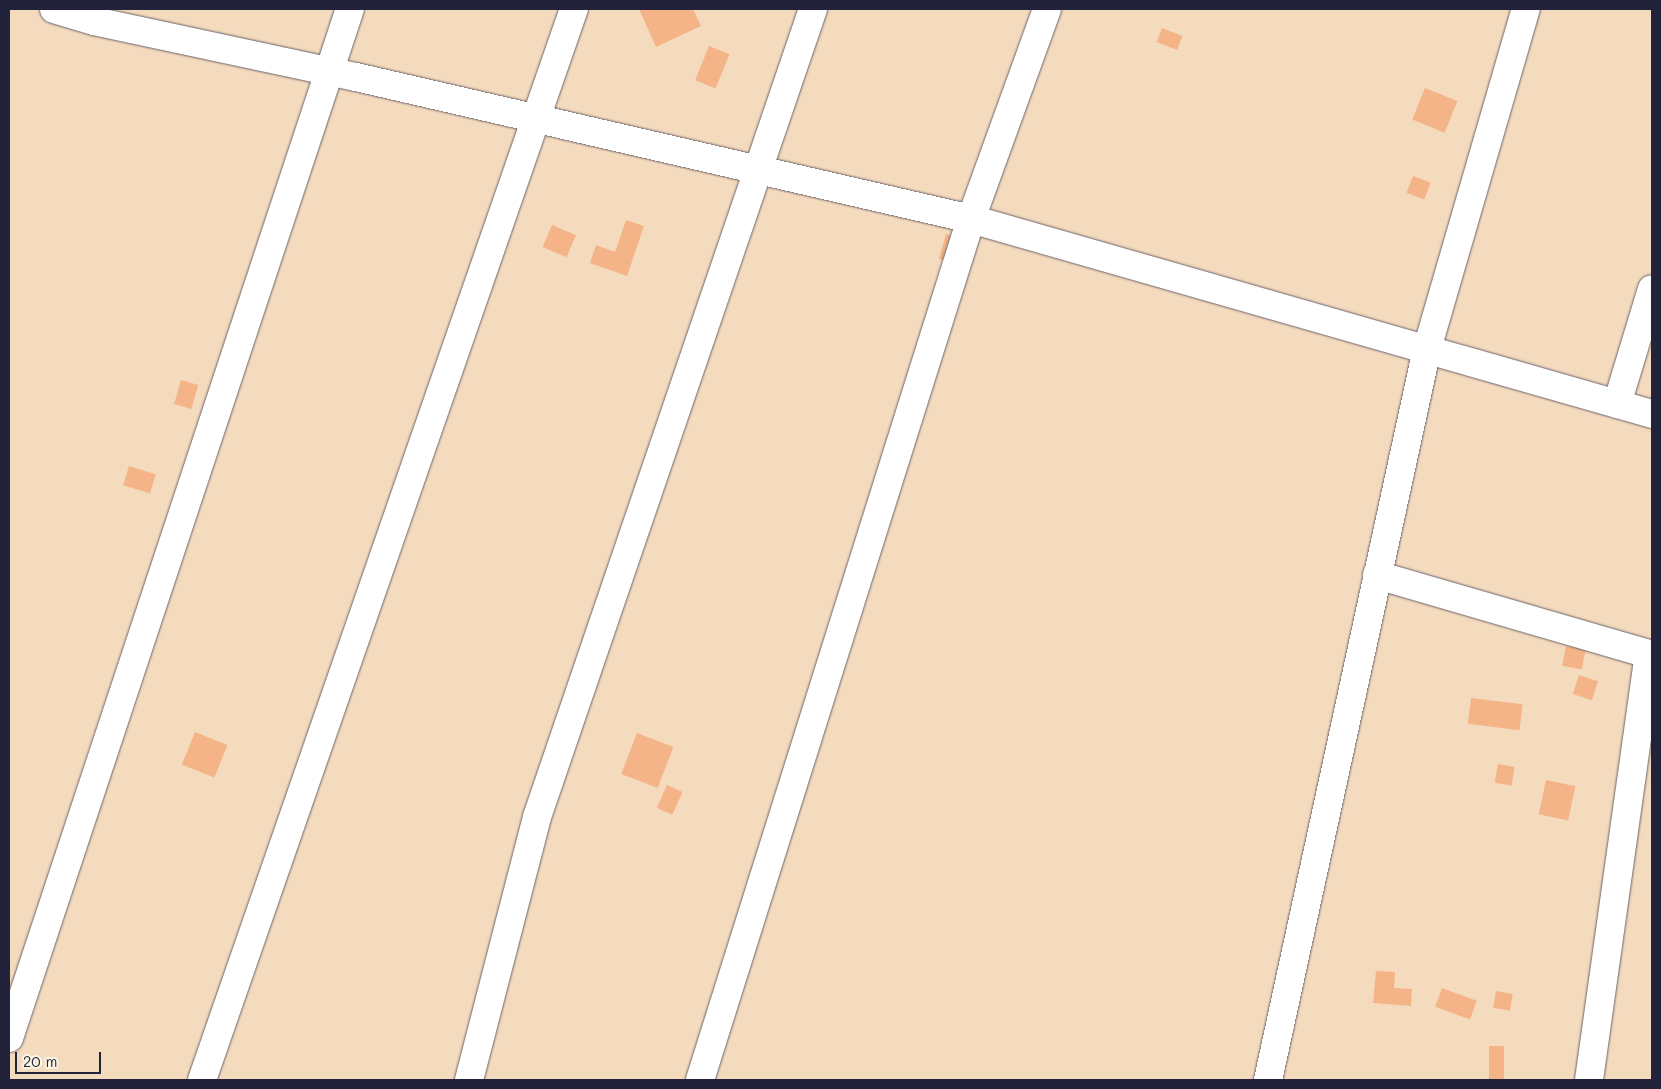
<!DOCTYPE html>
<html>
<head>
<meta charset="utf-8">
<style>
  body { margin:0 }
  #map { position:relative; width:1661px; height:1089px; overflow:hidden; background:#f4dbbe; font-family:Mali,sans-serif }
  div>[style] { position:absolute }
  .building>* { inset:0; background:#f5b388; transform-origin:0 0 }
  .roads { filter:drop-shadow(0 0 1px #6c6369) drop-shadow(0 0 1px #6c6369) }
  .minor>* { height:28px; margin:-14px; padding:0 14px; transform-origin:14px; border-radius:14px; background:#fff }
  span { translate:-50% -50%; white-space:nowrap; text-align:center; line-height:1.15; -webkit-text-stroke:4px #fcf5e5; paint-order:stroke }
  .frame { position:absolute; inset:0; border:10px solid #22223b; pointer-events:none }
  .scale { position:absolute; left:15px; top:1052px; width:86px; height:22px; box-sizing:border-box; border:2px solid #22223b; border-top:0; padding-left:6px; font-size:15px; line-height:18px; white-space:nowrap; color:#22223b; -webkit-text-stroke:4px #fcf5e5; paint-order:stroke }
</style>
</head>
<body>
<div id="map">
  <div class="building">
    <i style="clip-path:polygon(639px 9px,693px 9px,701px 26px,656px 47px)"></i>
    <i style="left:1162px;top:28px;width:22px;height:15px;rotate:21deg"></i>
    <i style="left:709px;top:46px;width:22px;height:37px;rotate:22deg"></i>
    <i style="left:1425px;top:88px;width:35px;height:34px;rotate:22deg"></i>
    <i style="left:1413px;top:176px;width:19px;height:18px;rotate:21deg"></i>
    <i style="clip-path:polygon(626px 220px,644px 226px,627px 276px,590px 263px,596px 245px,615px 252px)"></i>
    <i style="left:552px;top:225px;width:26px;height:24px;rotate:23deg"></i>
    <i style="left:946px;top:234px;width:22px;height:26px;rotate:16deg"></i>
    <i style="left:181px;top:380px;width:18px;height:25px;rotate:16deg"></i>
    <i style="left:129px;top:466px;width:28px;height:20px;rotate:17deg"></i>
    <i style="left:1566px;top:646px;width:20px;height:20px;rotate:11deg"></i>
    <i style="left:1579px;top:675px;width:20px;height:20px;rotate:18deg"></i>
    <i style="left:1471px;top:698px;width:52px;height:26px;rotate:7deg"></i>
    <i style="left:195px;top:732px;width:35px;height:35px;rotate:22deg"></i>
    <i style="left:637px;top:733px;width:39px;height:44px;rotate:21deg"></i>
    <i style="left:1498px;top:764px;width:17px;height:19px;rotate:10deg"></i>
    <i style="left:1546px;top:780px;width:30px;height:35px;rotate:12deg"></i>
    <i style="left:667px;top:785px;width:17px;height:25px;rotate:24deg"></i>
    <i style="clip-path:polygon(1376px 971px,1395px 972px,1394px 988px,1412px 989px,1411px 1006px,1373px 1003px)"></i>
    <i style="left:1442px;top:988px;width:37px;height:20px;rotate:20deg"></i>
    <i style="left:1496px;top:991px;width:17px;height:17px;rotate:10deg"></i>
    <i style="left:1489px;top:1046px;width:15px;height:34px"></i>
  </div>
  <div class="roads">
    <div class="minor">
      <i style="left:54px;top:9px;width:42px;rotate:16.7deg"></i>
      <i style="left:94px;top:21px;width:268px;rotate:12.1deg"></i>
      <i style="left:356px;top:77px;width:631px;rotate:13deg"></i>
      <i style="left:971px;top:219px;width:708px;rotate:15.98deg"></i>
      <i style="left:1617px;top:404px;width:120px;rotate:-73.1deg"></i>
      <i style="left:1377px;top:575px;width:286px;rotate:16.2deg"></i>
      <i style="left:9px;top:1038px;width:1084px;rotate:-71.67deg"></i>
      <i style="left:202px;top:1080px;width:1134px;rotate:-70.85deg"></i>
      <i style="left:469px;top:1080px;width:272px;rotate:-75.5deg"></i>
      <i style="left:537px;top:817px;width:854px;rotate:-71.14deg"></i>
      <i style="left:700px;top:1080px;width:903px;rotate:-72.53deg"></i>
      <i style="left:971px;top:219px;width:223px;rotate:-70.1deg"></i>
      <i style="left:1268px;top:1080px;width:748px;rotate:-77.73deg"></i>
      <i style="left:1427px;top:349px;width:354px;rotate:-73.8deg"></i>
      <i style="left:1589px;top:1080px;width:430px;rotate:-82deg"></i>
    </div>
  </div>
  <div class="frame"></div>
  <div class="scale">20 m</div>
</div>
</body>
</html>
